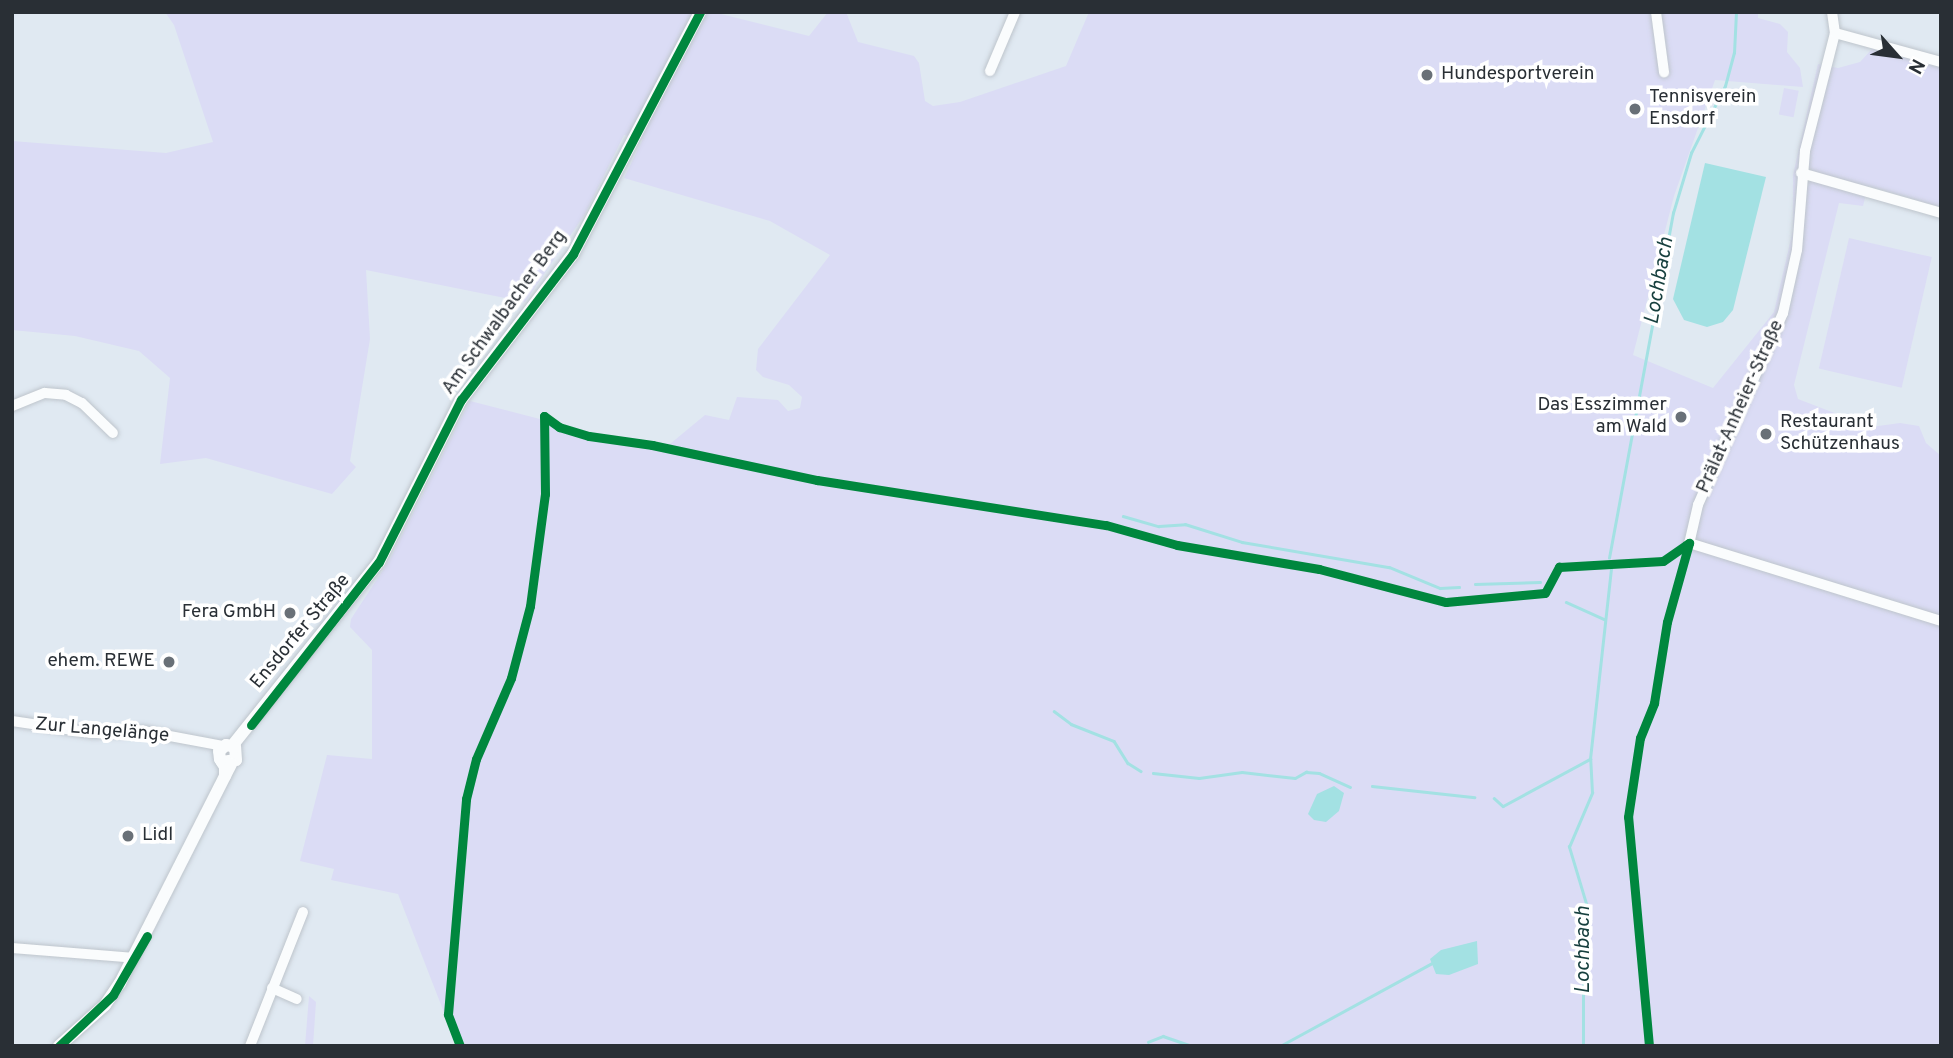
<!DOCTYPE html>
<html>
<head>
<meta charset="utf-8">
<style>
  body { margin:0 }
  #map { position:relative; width:1953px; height:1058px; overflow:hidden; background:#e0e9f2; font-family:Overpass,sans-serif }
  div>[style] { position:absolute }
  .green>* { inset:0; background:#dbdcf5; transform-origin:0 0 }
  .water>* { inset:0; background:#a3e1e3 }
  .stream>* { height:2.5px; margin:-1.25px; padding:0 1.25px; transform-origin:1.25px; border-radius:1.25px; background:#a3e1e3 }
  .roads { filter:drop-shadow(0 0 2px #bec5cc) drop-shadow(0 0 2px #bec5cc) }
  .minor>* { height:10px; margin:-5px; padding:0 5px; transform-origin:5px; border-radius:5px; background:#fafcfd }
  .major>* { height:12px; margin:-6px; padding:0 6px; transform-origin:6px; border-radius:6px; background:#fafcfd }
  .cycleway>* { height:9px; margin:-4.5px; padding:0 4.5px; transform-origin:4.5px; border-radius:4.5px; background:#00873e }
  .dots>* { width:19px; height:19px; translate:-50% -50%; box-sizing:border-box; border:4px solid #fff; border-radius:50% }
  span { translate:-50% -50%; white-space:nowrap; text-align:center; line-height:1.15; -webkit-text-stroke:7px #fff; paint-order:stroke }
  .poi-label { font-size:19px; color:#292f35 }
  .left { translate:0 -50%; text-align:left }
  .right { translate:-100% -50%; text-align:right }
  .street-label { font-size:19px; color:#292f35 }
  .water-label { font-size:21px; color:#163f3e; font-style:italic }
  .frame { position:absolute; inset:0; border:14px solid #292f35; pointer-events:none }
  .north { position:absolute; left:1862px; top:21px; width:70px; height:70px; -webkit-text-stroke:5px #fff; paint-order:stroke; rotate:118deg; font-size:19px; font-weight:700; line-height:28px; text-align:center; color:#292f35 }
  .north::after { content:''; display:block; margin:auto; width:24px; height:32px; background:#292f35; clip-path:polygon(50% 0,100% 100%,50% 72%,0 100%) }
</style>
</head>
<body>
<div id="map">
  <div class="green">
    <i style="clip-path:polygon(evenodd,165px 12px,713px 12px,809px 36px,828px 12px,846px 12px,858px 42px,914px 56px,919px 63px,925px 101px,933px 106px,960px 102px,1066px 66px,1089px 12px,1758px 12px,1758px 18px,1780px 24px,1788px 32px,1787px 52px,1800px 68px,1803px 87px,1715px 80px,1674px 196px,1633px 355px,1713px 388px,1774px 312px,1793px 230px,1793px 175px,1818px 64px,1838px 68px,1860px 62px,1872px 49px,1941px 68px,1941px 207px,1868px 186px,1863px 206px,1839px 203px,1794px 385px,1798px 399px,1871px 427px,1900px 423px,1919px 426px,1926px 443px,1941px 456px,1941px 1046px,457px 1046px,398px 894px,331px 880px,334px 869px,300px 861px,327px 755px,372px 759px,372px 650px,350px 627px,351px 619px,389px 561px,470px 401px,590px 432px,670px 444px,705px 415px,729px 420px,737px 397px,778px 400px,788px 411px,800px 408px,802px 397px,789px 385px,763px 377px,756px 370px,758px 349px,830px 255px,770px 221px,624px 178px,643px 139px,624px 135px,585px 214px,525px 302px,366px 270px,370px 339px,350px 461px,356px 467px,332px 494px,206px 458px,160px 464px,170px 378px,139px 351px,75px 336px,12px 330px,12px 141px,166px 153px,213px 142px,174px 25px,165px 12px,1660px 22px,1667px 76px,1668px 77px,1664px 76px,1652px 24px,1660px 22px)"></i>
    <i style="left:1784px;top:88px;width:15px;height:27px;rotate:11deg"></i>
    <i style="left:1849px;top:238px;width:85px;height:134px;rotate:13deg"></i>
    <i style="clip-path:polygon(309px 996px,316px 1002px,313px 1046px,305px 1046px)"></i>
  </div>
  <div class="water">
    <i style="clip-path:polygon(1705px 163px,1766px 177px,1733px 310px,1723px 322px,1707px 327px,1684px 320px,1673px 299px)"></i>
    <i style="clip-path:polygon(1334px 786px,1344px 793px,1339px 811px,1326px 822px,1314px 820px,1308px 814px,1317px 794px)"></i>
    <i style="clip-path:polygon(1477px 941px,1478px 964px,1449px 975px,1436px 974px,1430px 959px,1441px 950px)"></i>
  </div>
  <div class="stream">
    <i style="left:1123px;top:516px;width:37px;rotate:16deg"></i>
    <i style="left:1159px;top:526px;width:26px;rotate:-4deg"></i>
    <i style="left:1185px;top:524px;width:60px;rotate:17.5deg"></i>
    <i style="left:1242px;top:542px;width:149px;rotate:9.7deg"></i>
    <i style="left:1389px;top:567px;width:55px;rotate:22.4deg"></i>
    <i style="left:1440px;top:588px;width:19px;rotate:-3deg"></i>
    <i style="left:1609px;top:558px;width:351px;rotate:-79.5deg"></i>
    <i style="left:1673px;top:213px;width:63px;rotate:-73.3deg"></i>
    <i style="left:1691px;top:153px;width:75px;rotate:-63.1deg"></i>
    <i style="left:1725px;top:86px;width:34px;rotate:-75deg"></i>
    <i style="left:1734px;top:53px;width:41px;rotate:-87.2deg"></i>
    <i style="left:1475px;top:584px;width:65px;rotate:-1.8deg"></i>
    <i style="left:1566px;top:602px;width:42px;rotate:24.1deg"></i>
    <i style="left:1054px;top:711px;width:21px;rotate:37deg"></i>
    <i style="left:1071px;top:724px;width:46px;rotate:21.6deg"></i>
    <i style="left:1114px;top:741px;width:26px;rotate:58deg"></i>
    <i style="left:1128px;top:763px;width:15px;rotate:32deg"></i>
    <i style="left:1153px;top:773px;width:46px;rotate:6.2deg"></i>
    <i style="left:1199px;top:778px;width:43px;rotate:-7.9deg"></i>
    <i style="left:1242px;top:772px;width:53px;rotate:6.5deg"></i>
    <i style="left:1295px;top:778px;width:13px;rotate:-29deg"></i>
    <i style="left:1306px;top:772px;width:13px;rotate:4deg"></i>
    <i style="left:1319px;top:773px;width:34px;rotate:24deg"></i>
    <i style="left:1372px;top:786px;width:103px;rotate:6.2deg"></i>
    <i style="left:1494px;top:798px;width:12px;rotate:42deg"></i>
    <i style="left:1503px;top:806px;width:99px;rotate:-28.4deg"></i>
    <i style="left:1148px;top:1042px;width:16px;rotate:-22deg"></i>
    <i style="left:1163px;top:1036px;width:31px;rotate:19deg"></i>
    <i style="left:1280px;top:1046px;width:173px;rotate:-28.6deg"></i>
    <i style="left:1583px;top:1046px;width:108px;rotate:-90deg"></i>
    <i style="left:1583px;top:938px;width:31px;rotate:-83deg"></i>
    <i style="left:1587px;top:907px;width:63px;rotate:-106.7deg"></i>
    <i style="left:1569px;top:847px;width:59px;rotate:-66.9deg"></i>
    <i style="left:1592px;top:793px;width:34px;rotate:-93deg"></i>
    <i style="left:1590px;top:759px;width:191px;rotate:-83.7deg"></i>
  </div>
  <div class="roads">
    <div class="minor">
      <i style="left:1656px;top:12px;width:61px;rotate:82.4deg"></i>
      <i style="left:1832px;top:12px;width:21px;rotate:82deg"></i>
      <i style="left:1835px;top:33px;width:122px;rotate:104.3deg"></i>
      <i style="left:1805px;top:151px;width:99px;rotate:94.6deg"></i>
      <i style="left:1797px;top:250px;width:65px;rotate:102.5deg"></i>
      <i style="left:1783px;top:313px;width:210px;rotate:113.9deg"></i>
      <i style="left:1698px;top:505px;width:39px;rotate:103deg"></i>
      <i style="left:1689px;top:543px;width:264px;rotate:17.2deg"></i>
      <i style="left:1835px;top:33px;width:110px;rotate:15.3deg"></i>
      <i style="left:990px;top:71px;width:64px;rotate:-67deg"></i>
      <i style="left:1801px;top:173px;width:146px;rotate:15.9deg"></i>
      <i style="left:12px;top:406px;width:35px;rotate:-22deg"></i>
      <i style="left:45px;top:393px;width:21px;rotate:5deg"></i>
      <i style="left:66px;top:395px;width:18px;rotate:27deg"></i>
      <i style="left:82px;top:403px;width:43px;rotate:44.1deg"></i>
      <i style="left:12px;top:721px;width:82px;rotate:8.4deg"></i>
      <i style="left:93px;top:733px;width:50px;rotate:-2.3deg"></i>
      <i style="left:143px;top:731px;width:81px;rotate:10.6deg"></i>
      <i style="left:12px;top:948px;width:123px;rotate:4.6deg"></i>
      <i style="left:272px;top:988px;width:27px;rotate:24deg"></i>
      <i style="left:250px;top:1046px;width:144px;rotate:-68.4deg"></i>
    </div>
    <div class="major">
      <i style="left:232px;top:746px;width:236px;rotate:-51.4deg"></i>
      <i style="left:379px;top:562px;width:182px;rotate:-63.2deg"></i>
      <i style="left:461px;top:400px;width:184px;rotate:-52.5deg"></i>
      <i style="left:573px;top:254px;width:273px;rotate:-62.3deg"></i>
      <i style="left:222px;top:762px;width:14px;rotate:-8deg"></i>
      <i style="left:236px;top:760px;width:13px;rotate:-94deg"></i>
      <i style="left:235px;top:747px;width:9px;rotate:-167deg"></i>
      <i style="left:226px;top:745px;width:9px;rotate:139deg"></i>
      <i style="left:219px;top:751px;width:8px;rotate:83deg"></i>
      <i style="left:220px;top:759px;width:9px;rotate:58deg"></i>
      <i style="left:225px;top:767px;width:9px;rotate:90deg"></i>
      <i style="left:59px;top:1046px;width:62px;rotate:-41.7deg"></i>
      <i style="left:105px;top:1005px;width:27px;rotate:-56deg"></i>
      <i style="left:120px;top:983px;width:246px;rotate:-63.1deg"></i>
    </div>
  </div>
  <div class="cycleway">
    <i style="left:544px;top:416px;width:19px;rotate:36deg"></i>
    <i style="left:559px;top:427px;width:31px;rotate:17deg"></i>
    <i style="left:589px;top:436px;width:64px;rotate:8.1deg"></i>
    <i style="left:652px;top:445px;width:169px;rotate:12deg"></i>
    <i style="left:817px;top:480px;width:292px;rotate:8.9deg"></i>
    <i style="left:1106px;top:525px;width:74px;rotate:15.7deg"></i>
    <i style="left:1177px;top:545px;width:144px;rotate:9.6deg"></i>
    <i style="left:1319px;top:569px;width:131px;rotate:14.6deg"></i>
    <i style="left:1446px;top:602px;width:99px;rotate:-5.2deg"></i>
    <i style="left:1545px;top:593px;width:30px;rotate:-62deg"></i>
    <i style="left:1559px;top:567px;width:104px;rotate:-3.3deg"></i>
    <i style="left:1663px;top:561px;width:32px;rotate:-35deg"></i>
    <i style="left:251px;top:725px;width:207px;rotate:-51.9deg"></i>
    <i style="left:379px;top:562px;width:182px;rotate:-63.2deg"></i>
    <i style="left:461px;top:400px;width:184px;rotate:-52.5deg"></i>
    <i style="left:573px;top:254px;width:273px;rotate:-62.3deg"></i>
    <i style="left:59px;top:1046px;width:74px;rotate:-43.4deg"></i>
    <i style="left:113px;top:995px;width:68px;rotate:-60deg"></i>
    <i style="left:460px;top:1046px;width:34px;rotate:-111deg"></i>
    <i style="left:448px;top:1014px;width:216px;rotate:-85.2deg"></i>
    <i style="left:466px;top:799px;width:41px;rotate:-76deg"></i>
    <i style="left:476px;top:759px;width:88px;rotate:-66.6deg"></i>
    <i style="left:511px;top:678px;width:74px;rotate:-75.2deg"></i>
    <i style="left:530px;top:606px;width:113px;rotate:-82.4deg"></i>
    <i style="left:545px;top:494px;width:78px;rotate:-90.7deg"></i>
    <i style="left:1649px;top:1046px;width:230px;rotate:-95.2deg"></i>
    <i style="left:1628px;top:817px;width:80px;rotate:-81.4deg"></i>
    <i style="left:1640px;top:738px;width:38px;rotate:-68deg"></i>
    <i style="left:1654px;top:703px;width:82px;rotate:-80.9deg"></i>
    <i style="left:1667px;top:622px;width:82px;rotate:-74.4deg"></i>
  </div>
  <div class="dots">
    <i style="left:1427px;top:75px;background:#697077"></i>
    <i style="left:1635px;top:109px;background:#697077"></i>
    <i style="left:1681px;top:417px;background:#697077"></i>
    <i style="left:1766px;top:434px;background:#697077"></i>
    <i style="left:290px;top:613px;background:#697077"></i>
    <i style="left:169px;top:662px;background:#697077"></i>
    <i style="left:128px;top:836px;background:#697077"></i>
  </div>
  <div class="poi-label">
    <span class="left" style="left:1441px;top:75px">Hundesportverein</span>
    <span class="left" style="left:1649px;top:109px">Tennisverein<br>Ensdorf</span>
    <span class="right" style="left:1667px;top:417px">Das Esszimmer<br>am Wald</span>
    <span class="left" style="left:1780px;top:434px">Restaurant<br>Schützenhaus</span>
    <span class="right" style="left:276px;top:613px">Fera GmbH</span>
    <span class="right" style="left:155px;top:662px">ehem. REWE</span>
    <span class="left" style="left:142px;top:836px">Lidl</span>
  </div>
  <div class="street-label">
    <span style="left:505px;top:313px;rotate:-54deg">Am Schwalbacher Berg</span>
    <span style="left:1741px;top:407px;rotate:-66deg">Prälat-Anheier-Straße</span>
    <span style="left:301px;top:632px;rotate:-50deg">Ensdorfer Straße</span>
    <span style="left:102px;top:731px;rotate:5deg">Zur Langelänge</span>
  </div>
  <div class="water-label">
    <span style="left:1660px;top:281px;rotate:-80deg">Lochbach</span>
    <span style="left:1584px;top:950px;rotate:-90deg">Lochbach</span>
  </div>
  <div class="frame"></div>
  <div class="north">N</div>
</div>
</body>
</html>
